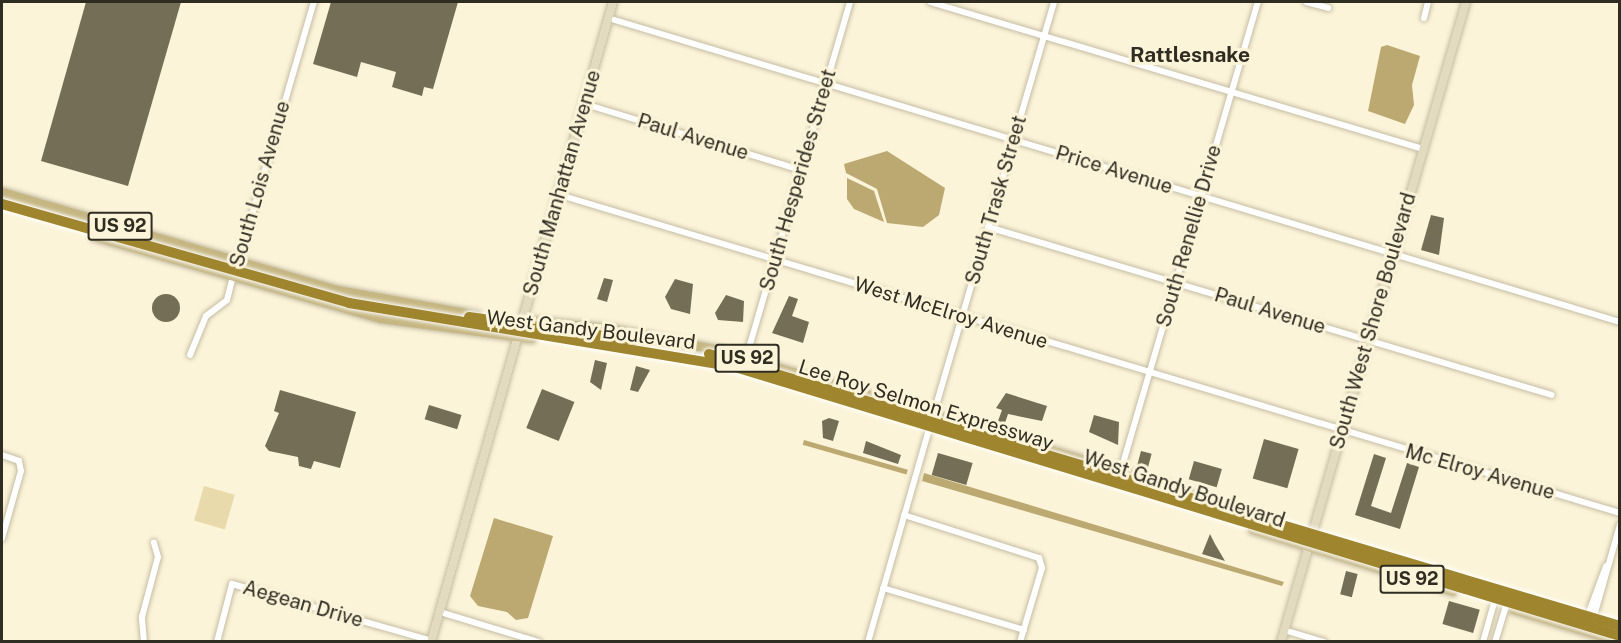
<!DOCTYPE html>
<html>
<head>
<meta charset="utf-8">
<style>
  body { margin:0 }
  #map { position:relative; width:1621px; height:643px; overflow:hidden; background:#fcf4d9; font-family:"Public Sans",sans-serif }
  div>[style] { position:absolute }
  .green>* { inset:0; background:#e9daab; transform-origin:0 0 }
  .water>* { inset:0; background:#bba971; transform-origin:0 0 }
  .building>* { inset:0; background:#756e57; transform-origin:0 0 }
  .round { border-radius:50% }
  .roads { filter:drop-shadow(0 0 2px #c5bda4) drop-shadow(0 0 2px #c5bda4) }
  .street>* { height:6px; margin:-3px; padding:0 3px; transform-origin:3px; border-radius:3px; background:#fff }
  .secondary>* { height:8px; margin:-4px; padding:0 4px; transform-origin:4px; border-radius:4px; background:#e2dbc0 }
  .primary>* { height:9px; margin:-4.5px; padding:0 4.5px; transform-origin:4.5px; border-radius:4.5px; background:#c5b682 }
  .bridges { filter:drop-shadow(0 0 2px #fff) drop-shadow(0 0 2px #fff) }
  .highway-bridge>* { height:10px; margin:-5px; padding:0 5px; transform-origin:5px; border-radius:5px; background:#9f862e }
  span { translate:-50% -50%; white-space:nowrap; text-align:center; line-height:1.15; -webkit-text-stroke:6px #fcf4d9; paint-order:stroke }
  .shield-label span { padding:2px 4px; background:#fcf4d9; border:2px solid; border-radius:4px; -webkit-text-stroke-width:0 }
  .shield-label { font-size:18px; color:#2f2c22; font-weight:700 }
  .street-label { font-size:20px; color:#2f2c22 }
  .neighbourhood-label { font-size:21px; color:#2f2c22; font-weight:700 }
  .frame { position:absolute; inset:0; border:3px solid #2f2c22; pointer-events:none }
</style>
</head>
<body>
<div id="map">
  <div class="green">
    <i style="left:204px;top:486px;width:32px;height:36px;rotate:16deg"></i>
  </div>
  <div class="water">
    <i style="clip-path:polygon(1387px 45px,1420px 56px,1412px 85px,1414px 105px,1405px 124px,1368px 111px,1381px 47px)"></i>
    <i style="clip-path:polygon(887px 151px,945px 188px,939px 215px,923px 227px,887px 223px,877px 189px,846px 173px,844px 164px)"></i>
    <i style="clip-path:polygon(847px 178px,874px 191px,884px 222px,854px 209px,847px 199px)"></i>
    <i style="left:804px;top:440px;width:108px;height:5px;rotate:16deg"></i>
    <i style="clip-path:polygon(924px 473px,1284px 582px,1282px 586px,922px 481px)"></i>
    <i style="clip-path:polygon(494px 518px,553px 536px,528px 618px,516px 620px,507px 612px,478px 606px,470px 596px)"></i>
  </div>
  <div class="building">
    <i style="clip-path:polygon(86px 2px,181px 2px,128px 186px,41px 161px)"></i>
    <i style="clip-path:polygon(331px 2px,458px 2px,433px 89px,424px 87px,422px 96px,392px 87px,396px 72px,361px 62px,357px 77px,313px 64px)"></i>
    <i style="clip-path:polygon(1431px 215px,1444px 218px,1439px 255px,1421px 250px)"></i>
    <i style="clip-path:polygon(604px 278px,613px 280px,607px 302px,597px 299px)"></i>
    <i style="clip-path:polygon(675px 279px,693px 284px,690px 314px,671px 309px,665px 297px)"></i>
    <i class="round" style="left:152px;top:294px;width:28px;height:28px"></i>
    <i style="clip-path:polygon(726px 295px,744px 301px,743px 322px,718px 320px,715px 313px)"></i>
    <i style="clip-path:polygon(789px 296px,798px 299px,792px 316px,809px 322px,803px 343px,772px 333px)"></i>
    <i style="clip-path:polygon(595px 360px,607px 363px,601px 390px,590px 382px)"></i>
    <i style="clip-path:polygon(636px 366px,650px 370px,638px 392px,630px 390px)"></i>
    <i style="left:542px;top:389px;width:35px;height:42px;rotate:22deg"></i>
    <i style="clip-path:polygon(280px 390px,356px 412px,340px 468px,314px 461px,311px 469px,299px 466px,298px 457px,269px 451px,265px 446px,279px 413px,274px 411px)"></i>
    <i style="clip-path:polygon(1006px 393px,1047px 406px,1042px 421px,1008px 414px,1005px 423px,998px 421px,1002px 410px,996px 408px)"></i>
    <i style="left:429px;top:405px;width:34px;height:15px;rotate:17deg"></i>
    <i style="clip-path:polygon(1094px 415px,1119px 422px,1118px 445px,1089px 432px)"></i>
    <i style="clip-path:polygon(829px 418px,839px 421px,833px 441px,823px 438px,822px 421px)"></i>
    <i style="left:1264px;top:439px;width:36px;height:41px;rotate:16deg"></i>
    <i style="clip-path:polygon(866px 441px,901px 455px,898px 464px,863px 453px)"></i>
    <i style="left:1141px;top:451px;width:11px;height:17px;rotate:15deg"></i>
    <i style="left:938px;top:453px;width:36px;height:23px;rotate:16deg"></i>
    <i style="clip-path:polygon(1374px 454px,1386px 458px,1371px 506px,1391px 513px,1407px 463px,1419px 467px,1400px 529px,1355px 515px)"></i>
    <i style="left:1194px;top:461px;width:29px;height:19px;rotate:16deg"></i>
    <i style="clip-path:polygon(1210px 534px,1215px 544px,1225px 561px,1202px 554px)"></i>
    <i style="left:1346px;top:571px;width:12px;height:24px;rotate:14deg"></i>
    <i style="left:1449px;top:601px;width:32px;height:24px;rotate:16deg"></i>
  </div>
  <div class="roads">
    <div class="street">
      <i style="left:930px;top:2px;width:514px;rotate:16.6deg"></i>
      <i style="left:1306px;top:2px;width:23px;rotate:15deg"></i>
      <i style="left:608px;top:18px;width:1057px;rotate:16.72deg"></i>
      <i style="left:1424px;top:18px;width:16px;rotate:-76deg"></i>
      <i style="left:585px;top:104px;width:226px;rotate:17deg"></i>
      <i style="left:560px;top:195px;width:1107px;rotate:16.7deg"></i>
      <i style="left:988px;top:227px;width:588px;rotate:16.59deg"></i>
      <i style="left:238px;top:263px;width:272px;rotate:-73.8deg"></i>
      <i style="left:190px;top:355px;width:42px;rotate:-67.7deg"></i>
      <i style="left:206px;top:316px;width:26px;rotate:-37deg"></i>
      <i style="left:227px;top:300px;width:29px;rotate:-76deg"></i>
      <i style="left:746px;top:358px;width:371px;rotate:-73.7deg"></i>
      <i style="left:933px;top:416px;width:431px;rotate:-73.7deg"></i>
      <i style="left:2px;top:455px;width:18px;rotate:19deg"></i>
      <i style="left:19px;top:461px;width:10px;rotate:79deg"></i>
      <i style="left:21px;top:471px;width:70px;rotate:105.8deg"></i>
      <i style="left:1121px;top:470px;width:488px;rotate:-73.7deg"></i>
      <i style="left:904px;top:515px;width:142px;rotate:17.7deg"></i>
      <i style="left:1039px;top:558px;width:10px;rotate:73deg"></i>
      <i style="left:1042px;top:568px;width:77px;rotate:106.6deg"></i>
      <i style="left:883px;top:588px;width:147px;rotate:16.6deg"></i>
      <i style="left:440px;top:612px;width:103px;rotate:16.9deg"></i>
      <i style="left:1588px;top:615px;width:52px;rotate:-69.8deg"></i>
      <i style="left:1594px;top:616px;width:95px;rotate:-74.1deg"></i>
      <i style="left:1284px;top:630px;width:42px;rotate:16.7deg"></i>
      <i style="left:144px;top:642px;width:25px;rotate:-95deg"></i>
      <i style="left:142px;top:617px;width:62px;rotate:-75.1deg"></i>
      <i style="left:158px;top:557px;width:15px;rotate:-106deg"></i>
      <i style="left:217px;top:642px;width:60px;rotate:-75.5deg"></i>
      <i style="left:232px;top:584px;width:208px;rotate:15.9deg"></i>
      <i style="left:868px;top:642px;width:225px;rotate:-74deg"></i>
      <i style="left:1483px;top:642px;width:41px;rotate:-74.2deg"></i>
      <i style="left:1495px;top:642px;width:38px;rotate:-73deg"></i>
    </div>
    <div class="secondary">
      <i style="left:431px;top:642px;width:665px;rotate:-74.13deg"></i>
      <i style="left:1281px;top:642px;width:666px;rotate:-73.88deg"></i>
    </div>
    <div class="primary">
      <i style="left:2px;top:192px;width:349px;rotate:16.3deg"></i>
      <i style="left:337px;top:290px;width:143px;rotate:10.1deg"></i>
      <i style="left:94px;top:236px;width:298px;rotate:16deg"></i>
      <i style="left:380px;top:318px;width:153px;rotate:7.5deg"></i>
      <i style="left:524px;top:320px;width:88px;rotate:5.8deg"></i>
      <i style="left:612px;top:329px;width:109px;rotate:11.1deg"></i>
      <i style="left:719px;top:350px;width:491px;rotate:16.8deg"></i>
      <i style="left:1252px;top:529px;width:210px;rotate:17.1deg"></i>
      <i style="left:1513px;top:609px;width:97px;rotate:16.8deg"></i>
    </div>
  </div>
  <div class="bridges">
    <div class="highway-bridge">
      <i style="left:2px;top:204px;width:361px;rotate:15.9deg"></i>
      <i style="left:349px;top:303px;width:391px;rotate:9.4deg"></i>
      <i style="left:735px;top:367px;width:925px;rotate:16.91deg"></i>
      <i style="left:469px;top:317px;width:168px;rotate:7.9deg"></i>
      <i style="left:709px;top:354px;width:951px;rotate:16.62deg"></i>
    </div>
  </div>
  <div class="shield-label">
    <span style="left:120px;top:226px">US 92</span>
    <span style="left:747px;top:358px">US 92</span>
    <span style="left:1412px;top:579px">US 92</span>
  </div>
  <div class="street-label">
    <span style="left:693px;top:137px;rotate:17deg">Paul Avenue</span>
    <span style="left:1114px;top:170px;rotate:17deg">Price Avenue</span>
    <span style="left:798px;top:180px;rotate:-74deg">South Hesperides Street</span>
    <span style="left:562px;top:183px;rotate:-74deg">South Manhattan Avenue</span>
    <span style="left:260px;top:184px;rotate:-74deg">South Lois Avenue</span>
    <span style="left:996px;top:200px;rotate:-74deg">South Trask Street</span>
    <span style="left:1189px;top:236px;rotate:-74deg">South Renellie Drive</span>
    <span style="left:1270px;top:311px;rotate:17deg">Paul Avenue</span>
    <span style="left:951px;top:313px;rotate:17deg">West McElroy Avenue</span>
    <span style="left:1373px;top:321px;rotate:-74deg">South West Shore Boulevard</span>
    <span style="left:591px;top:330px;rotate:7deg">West Gandy Boulevard</span>
    <span style="left:926px;top:405px;rotate:17deg">Lee Roy Selmon Expressway</span>
    <span style="left:1480px;top:472px;rotate:16deg">Mc Elroy Avenue</span>
    <span style="left:1184px;top:489px;rotate:18deg">West Gandy Boulevard</span>
    <span style="left:303px;top:604px;rotate:16deg">Aegean Drive</span>
  </div>
  <div class="neighbourhood-label">
    <span style="left:1190px;top:55px">Rattlesnake</span>
  </div>
  <div class="frame"></div>
</div>
</body>
</html>
